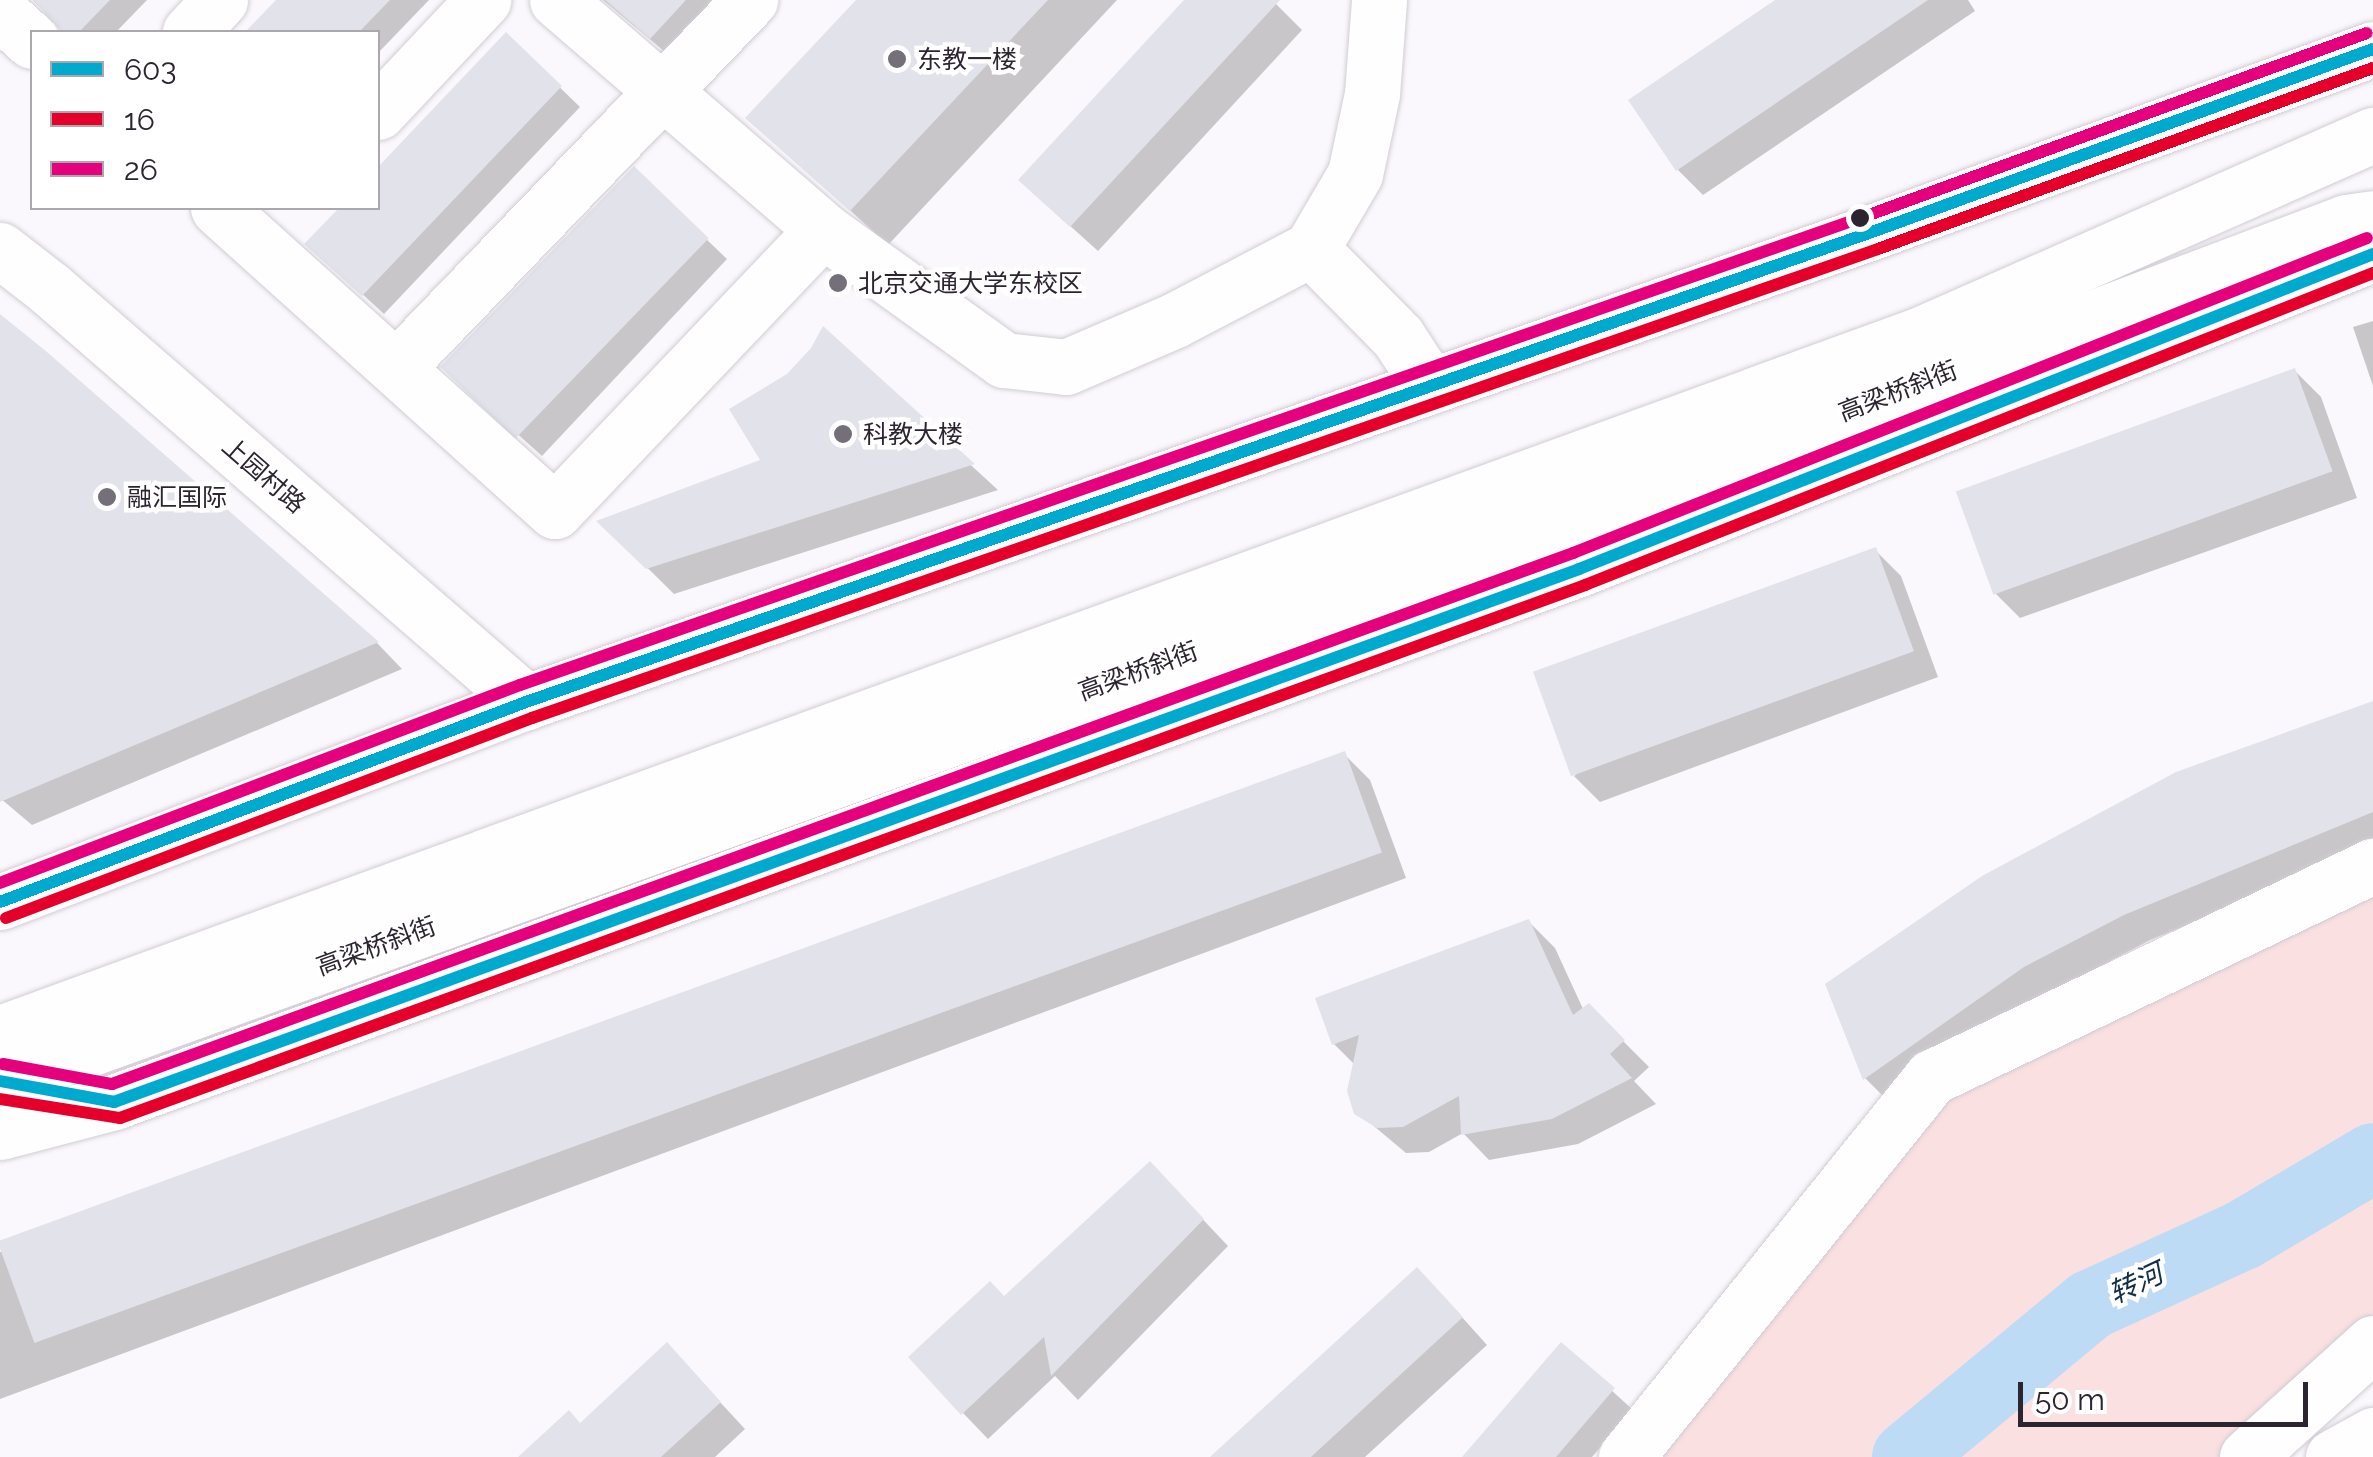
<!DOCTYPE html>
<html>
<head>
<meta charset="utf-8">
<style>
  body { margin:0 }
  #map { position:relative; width:2373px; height:1457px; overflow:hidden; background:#faf8fc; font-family:Raleway,"Noto Sans SC",sans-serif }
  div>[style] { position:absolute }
  .green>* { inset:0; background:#fbe0e2 }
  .shadow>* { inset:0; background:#0003 }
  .river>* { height:70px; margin:-35px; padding:0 35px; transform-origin:35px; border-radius:35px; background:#bedbf6 }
  .building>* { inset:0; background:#e1e2ea; transform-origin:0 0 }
  .roads { filter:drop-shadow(0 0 2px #d1ccd4) drop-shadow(0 0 2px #d1ccd4) }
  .minor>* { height:55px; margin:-27.5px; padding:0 27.5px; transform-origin:27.5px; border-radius:27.5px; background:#fefeff }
  .major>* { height:55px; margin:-27.5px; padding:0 27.5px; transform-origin:27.5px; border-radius:27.5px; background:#fefeff }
  .bus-1>* { height:12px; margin:-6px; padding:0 6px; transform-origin:6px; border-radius:6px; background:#00a9ce }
  .bus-2>* { height:12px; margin:-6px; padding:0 6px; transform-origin:6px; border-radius:6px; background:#e4002b }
  .bus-3>* { height:12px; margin:-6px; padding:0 6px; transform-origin:6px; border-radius:6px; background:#e5007d }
  .dots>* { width:28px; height:28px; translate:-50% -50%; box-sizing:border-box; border:5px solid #fff; border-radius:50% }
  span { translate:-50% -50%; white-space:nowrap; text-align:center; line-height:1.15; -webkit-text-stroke:9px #fff; paint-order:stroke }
  .poi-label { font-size:25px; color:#2c2531 }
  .left { translate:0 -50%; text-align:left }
  .street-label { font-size:25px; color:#2c2531 }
  .water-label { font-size:28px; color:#102f48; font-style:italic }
  .legend { position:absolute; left:30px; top:30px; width:350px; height:180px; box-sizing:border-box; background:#fff; border:2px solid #aba8ad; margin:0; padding:12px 18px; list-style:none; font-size:30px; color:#2c2531 }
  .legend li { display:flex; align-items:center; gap:20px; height:50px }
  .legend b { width:50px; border:2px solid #aba8ad }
  .scale { position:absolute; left:2018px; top:1382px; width:290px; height:45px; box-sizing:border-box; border:5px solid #2c2531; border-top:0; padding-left:12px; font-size:30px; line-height:35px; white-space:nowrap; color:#2c2531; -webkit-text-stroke:8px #fff; paint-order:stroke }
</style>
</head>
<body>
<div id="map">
  <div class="green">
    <i style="clip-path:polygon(2373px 875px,2373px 1366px,2272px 1457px,1654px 1457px,1935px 1082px)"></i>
  </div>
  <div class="shadow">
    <i style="clip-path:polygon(33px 0,147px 0,116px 32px,64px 32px)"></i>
    <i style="clip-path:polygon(280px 0,429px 0,378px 53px,378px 32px,249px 32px)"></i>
    <i style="clip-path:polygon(603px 0,723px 0,671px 57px)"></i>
    <i style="clip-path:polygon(859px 0,1117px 0,888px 245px,749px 118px)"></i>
    <i style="clip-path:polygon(1188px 0,1272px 0,1302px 30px,1098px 251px,1048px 206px)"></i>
    <i style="clip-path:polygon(1779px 0,1968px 0,1975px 11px,1703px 195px,1678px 170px)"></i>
    <i style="clip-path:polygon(506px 35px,580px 107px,384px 314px,308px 244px,342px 208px,378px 208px,378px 170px)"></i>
    <i style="clip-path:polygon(634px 170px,727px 259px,542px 456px,465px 387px)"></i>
    <i style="clip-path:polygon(0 318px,378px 644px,402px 669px,32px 825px,0 798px)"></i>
    <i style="clip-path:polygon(2373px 321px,2373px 386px,2353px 327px)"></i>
    <i style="clip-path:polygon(824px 330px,998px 490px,674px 594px,601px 522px,764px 461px,789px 376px,813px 350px)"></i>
    <i style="clip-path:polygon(2295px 371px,2321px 397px,2357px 498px,2020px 618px,1994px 592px)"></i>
    <i style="clip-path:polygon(1875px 550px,1901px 576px,1938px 677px,1600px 802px,1574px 776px)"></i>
    <i style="clip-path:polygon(2373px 703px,2373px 849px,2150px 940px,2050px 993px,1891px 1104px,1865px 1078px)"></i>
    <i style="clip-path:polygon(1344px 754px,1370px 780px,1406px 878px,0 1399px,0 1252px)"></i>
    <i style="clip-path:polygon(1529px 922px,1555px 948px,1584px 1011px,1589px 1007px,1649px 1067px,1634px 1081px,1656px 1104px,1578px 1144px,1489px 1160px,1463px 1133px,1429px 1152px,1406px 1153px,1357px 1112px,1355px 1065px,1334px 1044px)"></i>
    <i style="clip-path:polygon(1175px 1190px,1228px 1246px,1078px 1400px,1055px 1376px,988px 1439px,963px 1413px,1005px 1299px)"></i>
    <i style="clip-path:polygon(1443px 1296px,1487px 1345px,1365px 1457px,1214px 1457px)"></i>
    <i style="clip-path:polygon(1562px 1345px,1633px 1410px,1592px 1457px,1465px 1457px)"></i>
    <i style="clip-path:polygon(692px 1372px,745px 1429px,715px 1457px,521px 1457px)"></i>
  </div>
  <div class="river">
    <i style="left:1907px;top:1457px;width:238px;rotate:-39.7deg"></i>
    <i style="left:2090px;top:1305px;width:168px;rotate:-24.6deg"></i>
    <i style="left:2243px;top:1235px;width:151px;rotate:-30.6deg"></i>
  </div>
  <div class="building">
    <i style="clip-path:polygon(33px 0,110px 0,79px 32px,62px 32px)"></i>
    <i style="clip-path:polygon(276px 0,390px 0,359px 32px,245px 32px)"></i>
    <i style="clip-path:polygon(605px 0,686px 0,650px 39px)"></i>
    <i style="clip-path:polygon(856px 0,1048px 0,850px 211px,745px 118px)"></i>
    <i style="clip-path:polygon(1184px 0,1280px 0,1070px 227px,1018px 180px)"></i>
    <i style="clip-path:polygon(1775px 0,1928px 0,1676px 171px,1628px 100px)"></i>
    <i style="clip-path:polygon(506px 32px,562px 86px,362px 296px,304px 244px,339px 208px,378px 208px,378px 167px)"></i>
    <i style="left:634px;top:166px;width:104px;height:279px;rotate:44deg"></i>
    <i style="clip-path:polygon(0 314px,47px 352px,379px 642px,0 802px)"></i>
    <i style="clip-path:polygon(823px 326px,975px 464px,646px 569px,596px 521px,760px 460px,729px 409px,787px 374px,811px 348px)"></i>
    <i style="left:2295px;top:368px;width:110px;height:361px;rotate:70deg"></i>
    <i style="left:1876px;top:547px;width:111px;height:365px;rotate:70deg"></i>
    <i style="clip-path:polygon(2373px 701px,2373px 812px,2124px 915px,2024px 967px,1863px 1080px,1825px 984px,1982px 876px,2176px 772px)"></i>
    <i style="left:1345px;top:751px;width:108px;height:1434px;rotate:70deg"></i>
    <i style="clip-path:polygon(1529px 919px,1573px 1015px,1589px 1003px,1625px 1040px,1610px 1054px,1632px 1078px,1552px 1119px,1461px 1135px,1459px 1096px,1403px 1127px,1377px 1128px,1354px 1114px,1347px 1091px,1359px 1035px,1332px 1045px,1315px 998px)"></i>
    <i style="clip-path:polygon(1150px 1161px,1204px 1219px,1051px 1376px,1044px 1337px,961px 1415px,908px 1357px,990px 1281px,1004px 1296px)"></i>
    <i style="clip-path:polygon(1417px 1267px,1463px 1317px,1311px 1457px,1210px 1457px)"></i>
    <i style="clip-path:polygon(667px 1342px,721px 1402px,661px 1457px,518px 1457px,569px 1410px,580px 1423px)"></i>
    <i style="clip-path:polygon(1561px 1342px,1615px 1388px,1556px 1457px,1462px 1457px)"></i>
  </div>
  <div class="roads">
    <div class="minor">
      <i style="left:557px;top:0;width:352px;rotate:40.8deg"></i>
      <i style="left:823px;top:230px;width:223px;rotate:35.7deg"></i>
      <i style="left:1004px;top:360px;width:62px;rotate:6.4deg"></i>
      <i style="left:1066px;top:367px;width:119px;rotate:-23.3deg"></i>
      <i style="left:1175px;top:320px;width:153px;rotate:-27.6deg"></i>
      <i style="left:1311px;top:249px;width:87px;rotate:-59.6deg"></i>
      <i style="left:1355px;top:174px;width:82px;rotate:-78deg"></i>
      <i style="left:1372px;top:94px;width:94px;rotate:-85.7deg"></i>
      <i style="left:0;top:12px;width:43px;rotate:42.2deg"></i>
      <i style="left:190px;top:32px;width:44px;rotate:-46.8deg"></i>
      <i style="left:378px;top:112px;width:154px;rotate:-46.8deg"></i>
      <i style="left:218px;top:208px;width:453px;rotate:42deg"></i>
      <i style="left:555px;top:511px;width:388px;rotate:-46.4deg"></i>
      <i style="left:1311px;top:249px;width:124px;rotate:45.3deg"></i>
      <i style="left:1398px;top:337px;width:59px;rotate:56.9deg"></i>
      <i style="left:0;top:250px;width:62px;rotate:37.8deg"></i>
      <i style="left:49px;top:288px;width:632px;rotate:40.96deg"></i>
      <i style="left:396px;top:368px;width:511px;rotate:-46.11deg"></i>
      <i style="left:0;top:902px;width:563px;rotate:-20.82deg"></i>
      <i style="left:526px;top:702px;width:1426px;rotate:-19.25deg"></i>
      <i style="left:1872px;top:232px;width:533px;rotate:-20.07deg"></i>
      <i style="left:0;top:1132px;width:118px;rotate:-14.7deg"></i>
      <i style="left:114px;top:1102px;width:1559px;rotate:-19.99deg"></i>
      <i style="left:1579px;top:569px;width:854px;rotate:-21.64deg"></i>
      <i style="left:1626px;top:1457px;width:488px;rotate:-51.2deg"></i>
      <i style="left:1932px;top:1077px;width:489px;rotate:-25.6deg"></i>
      <i style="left:2247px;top:1457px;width:170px;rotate:-42.1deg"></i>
      <i style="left:2333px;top:1457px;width:46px;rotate:-28.8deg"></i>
    </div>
    <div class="major">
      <i style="left:0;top:1033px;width:2042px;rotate:-19.99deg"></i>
      <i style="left:1919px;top:335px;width:496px;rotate:-23.8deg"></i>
      <i style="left:0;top:1081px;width:1659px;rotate:-19.8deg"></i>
      <i style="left:1561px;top:519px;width:839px;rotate:-20.72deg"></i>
      <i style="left:2346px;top:222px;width:27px;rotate:-8deg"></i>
    </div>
  </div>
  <div class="bus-1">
    <i style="left:0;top:902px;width:563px;rotate:-20.82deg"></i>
    <i style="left:526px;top:702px;width:1426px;rotate:-19.25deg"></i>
    <i style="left:1872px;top:232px;width:533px;rotate:-20.07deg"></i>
    <i style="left:0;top:1081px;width:116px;rotate:10.4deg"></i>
    <i style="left:114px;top:1102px;width:1559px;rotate:-19.99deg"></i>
    <i style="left:1579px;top:569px;width:854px;rotate:-21.64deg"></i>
  </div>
  <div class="bus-2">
    <i style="left:6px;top:918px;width:563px;rotate:-20.82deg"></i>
    <i style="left:532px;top:718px;width:1425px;rotate:-19.21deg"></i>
    <i style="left:1878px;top:249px;width:527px;rotate:-20.09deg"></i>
    <i style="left:0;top:1099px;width:121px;rotate:9deg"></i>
    <i style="left:120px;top:1118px;width:1559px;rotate:-19.99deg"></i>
    <i style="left:1585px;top:585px;width:848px;rotate:-21.6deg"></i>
  </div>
  <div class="bus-3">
    <i style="left:0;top:883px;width:556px;rotate:-20.85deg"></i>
    <i style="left:520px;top:685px;width:1425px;rotate:-19.21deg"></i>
    <i style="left:1866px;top:216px;width:533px;rotate:-20.07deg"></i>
    <i style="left:3px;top:1064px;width:111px;rotate:10.4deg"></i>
    <i style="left:112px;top:1084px;width:1555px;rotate:-19.97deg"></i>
    <i style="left:1573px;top:553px;width:854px;rotate:-21.64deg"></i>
  </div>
  <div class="dots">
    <i style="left:897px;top:59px;background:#746f78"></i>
    <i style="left:1860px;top:218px;background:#2c2531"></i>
    <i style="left:838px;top:283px;background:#746f78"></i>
    <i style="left:843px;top:434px;background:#746f78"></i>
    <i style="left:107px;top:497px;background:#746f78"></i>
  </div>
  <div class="poi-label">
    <span class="left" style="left:917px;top:59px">东教一楼</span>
    <span class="left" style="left:858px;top:283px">北京交通大学东校区</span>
    <span class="left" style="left:863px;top:434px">科教大楼</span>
    <span class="left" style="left:127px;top:497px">融汇国际</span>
  </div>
  <div class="street-label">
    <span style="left:1898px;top:391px;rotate:-21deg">高梁桥斜街</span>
    <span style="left:264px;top:475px;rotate:41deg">上园村路</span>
    <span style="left:1138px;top:671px;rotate:-20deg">高梁桥斜街</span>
    <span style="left:376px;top:946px;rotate:-20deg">高梁桥斜街</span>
  </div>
  <div class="water-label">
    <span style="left:2136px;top:1284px;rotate:-25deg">转河</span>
  </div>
  <ul class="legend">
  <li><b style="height:12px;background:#00a9ce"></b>603</li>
  <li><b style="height:12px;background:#e4002b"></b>16</li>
  <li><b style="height:12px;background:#e5007d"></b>26</li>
  </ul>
  <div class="scale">50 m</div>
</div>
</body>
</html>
